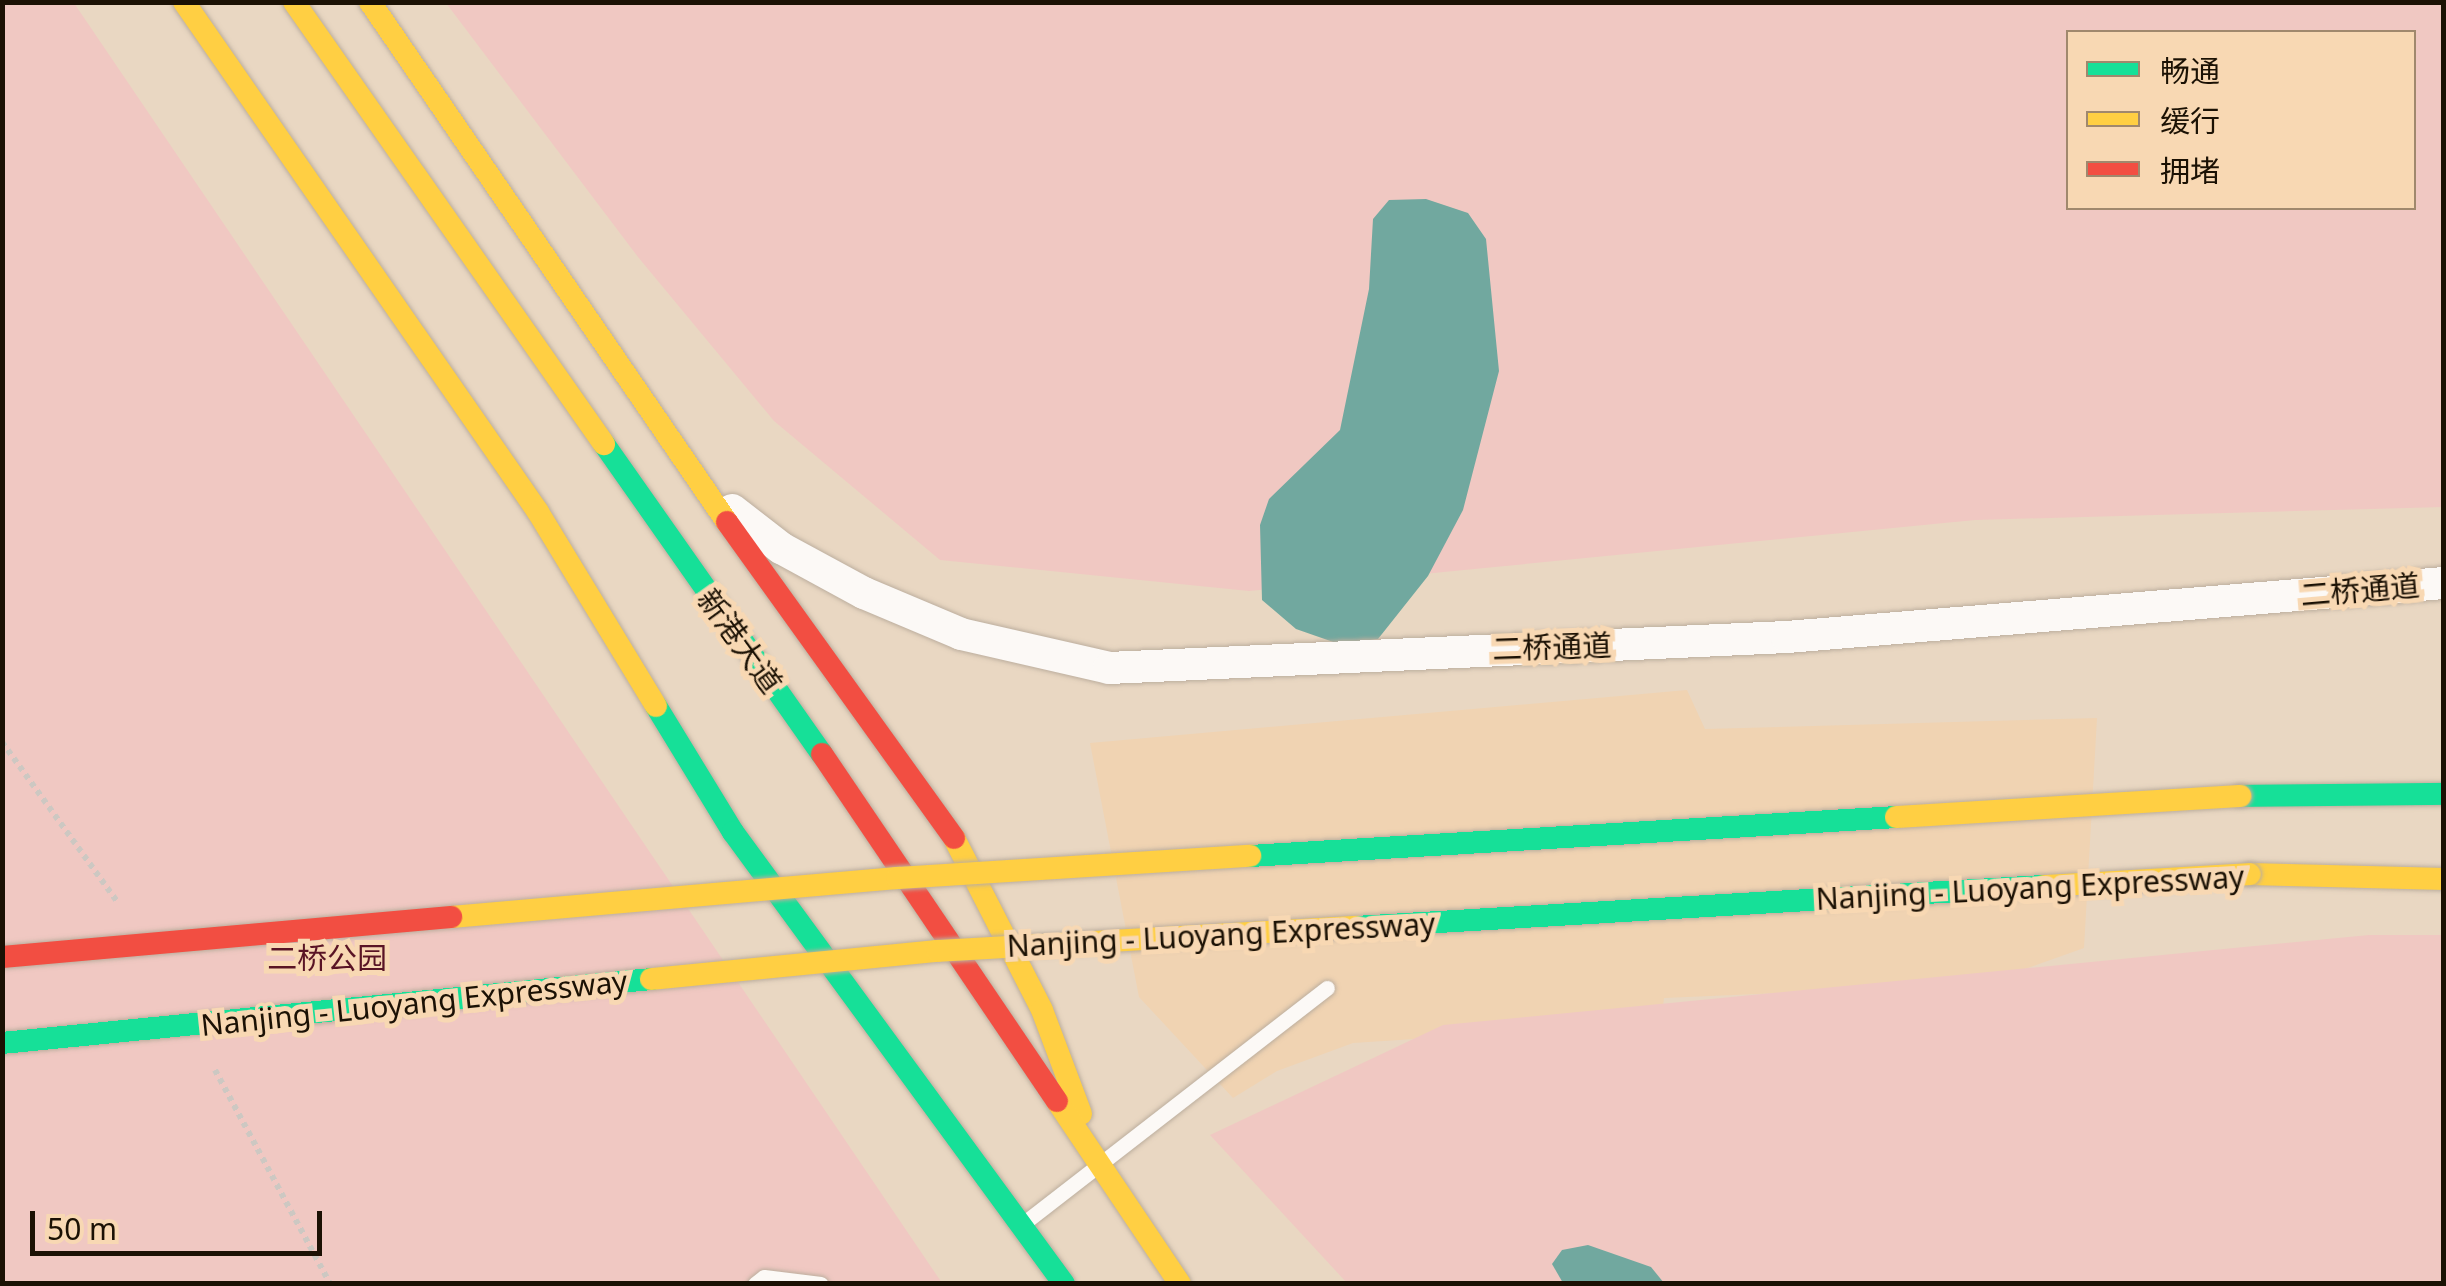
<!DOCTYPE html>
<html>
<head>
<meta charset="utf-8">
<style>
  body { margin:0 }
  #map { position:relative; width:2446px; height:1286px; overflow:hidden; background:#e9d7c2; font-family:"Noto Sans","Noto Sans SC",sans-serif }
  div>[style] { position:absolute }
  .built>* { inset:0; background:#f0d3b2 }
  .green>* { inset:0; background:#f0c8c2 }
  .water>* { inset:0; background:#71a89f }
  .path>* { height:6px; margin-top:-3px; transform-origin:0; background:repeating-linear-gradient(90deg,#cdc8c2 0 5px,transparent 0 10px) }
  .roads { filter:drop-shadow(0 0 2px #bcae9e) drop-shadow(0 0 2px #bcae9e) }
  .lane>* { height:15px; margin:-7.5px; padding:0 7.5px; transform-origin:7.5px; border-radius:7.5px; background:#fcf9f6 }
  .street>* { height:32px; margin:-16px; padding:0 16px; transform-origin:16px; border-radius:16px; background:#fcf9f6 }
  .fast>* { height:22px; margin:-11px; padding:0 11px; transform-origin:11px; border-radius:11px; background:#16e098 }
  .slow>* { height:22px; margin:-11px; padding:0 11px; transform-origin:11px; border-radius:11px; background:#ffcf43 }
  .jam>* { height:22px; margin:-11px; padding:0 11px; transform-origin:11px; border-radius:11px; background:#f24e42 }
  .bridges { filter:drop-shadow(0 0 2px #bcae9e) drop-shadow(0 0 2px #bcae9e) }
  .fast-bridge>* { height:22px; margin:-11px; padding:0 11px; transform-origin:11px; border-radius:11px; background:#16e098 }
  .slow-bridge>* { height:22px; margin:-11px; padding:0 11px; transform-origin:11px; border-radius:11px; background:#ffcf43 }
  .jam-bridge>* { height:22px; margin:-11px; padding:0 11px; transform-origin:11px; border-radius:11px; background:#f24e42 }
  span { translate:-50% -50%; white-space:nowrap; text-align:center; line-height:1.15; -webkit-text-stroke:10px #f8d8b3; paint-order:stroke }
  .street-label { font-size:30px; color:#1b1104 }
  .park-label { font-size:30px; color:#591425 }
  .frame { position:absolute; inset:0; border:5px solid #1b1104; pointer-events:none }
  .legend { position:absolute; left:2066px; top:30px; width:350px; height:180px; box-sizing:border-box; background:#f8d8b3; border:2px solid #a0886d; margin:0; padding:12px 18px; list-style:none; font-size:30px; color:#1b1104 }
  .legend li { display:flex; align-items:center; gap:20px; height:50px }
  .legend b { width:50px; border:2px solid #a0886d }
  .scale { position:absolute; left:30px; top:1211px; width:292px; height:45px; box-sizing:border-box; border:5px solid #1b1104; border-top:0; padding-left:12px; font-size:30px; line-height:35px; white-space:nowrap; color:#1b1104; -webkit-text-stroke:8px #f8d8b3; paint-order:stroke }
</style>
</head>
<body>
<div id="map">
  <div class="built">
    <i style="clip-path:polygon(1687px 690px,1705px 729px,2097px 718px,2084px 948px,1983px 984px,1664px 998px,1661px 1023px,1353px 1043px,1277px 1071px,1233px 1098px,1139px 997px,1090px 743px)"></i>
  </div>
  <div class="green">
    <i style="clip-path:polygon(3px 3px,74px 3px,942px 1283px,3px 1284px)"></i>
    <i style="clip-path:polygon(evenodd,446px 3px,2443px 3px,2443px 507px,1975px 520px,1249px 591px,940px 560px,774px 421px,638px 257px,446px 3px,2068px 32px,2414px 32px,2414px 208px,2068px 208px,2068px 32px)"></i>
    <i style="clip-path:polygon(2369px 935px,2443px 935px,2443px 1283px,1347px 1283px,1210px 1135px,1443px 1025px)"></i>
  </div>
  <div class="water">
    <i style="clip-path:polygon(1426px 199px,1468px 213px,1486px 239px,1499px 371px,1463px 510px,1428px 576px,1378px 639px,1339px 644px,1296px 629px,1262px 600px,1260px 525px,1269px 499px,1340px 430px,1369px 289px,1373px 219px,1389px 200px)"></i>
    <i style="clip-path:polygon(1588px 1245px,1651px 1267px,1664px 1283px,1563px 1283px,1552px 1264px,1562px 1250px)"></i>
  </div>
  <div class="path">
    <i style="left:2px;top:742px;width:198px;rotate:54.2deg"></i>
    <i style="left:215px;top:1070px;width:243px;rotate:61.7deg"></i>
  </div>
  <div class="roads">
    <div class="lane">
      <i style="left:1029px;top:1219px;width:377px;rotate:-37.8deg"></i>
      <i style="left:755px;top:1284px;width:11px;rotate:-38deg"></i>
      <i style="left:764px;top:1277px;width:57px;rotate:7deg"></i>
    </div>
    <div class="street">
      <i style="left:732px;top:510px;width:62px;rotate:37.8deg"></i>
      <i style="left:781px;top:548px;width:94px;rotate:28.5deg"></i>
      <i style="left:864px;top:593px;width:105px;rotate:22.9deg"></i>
      <i style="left:961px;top:634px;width:152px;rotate:12.9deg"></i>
      <i style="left:1109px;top:668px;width:679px;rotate:-2.62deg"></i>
      <i style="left:1787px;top:637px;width:659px;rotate:-4.7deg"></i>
    </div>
    <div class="fast">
      <i style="left:604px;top:444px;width:379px;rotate:54.9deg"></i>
      <i style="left:656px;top:706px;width:148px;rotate:58.6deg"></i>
      <i style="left:733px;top:832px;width:560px;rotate:53.78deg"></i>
      <i style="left:2240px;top:796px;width:204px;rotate:-0.6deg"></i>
    </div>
    <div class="slow">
      <i style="left:184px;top:2px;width:621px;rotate:55.23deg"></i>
      <i style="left:538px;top:512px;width:227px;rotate:58.7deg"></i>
      <i style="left:294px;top:2px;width:540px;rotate:54.96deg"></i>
      <i style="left:370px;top:2px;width:631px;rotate:55.53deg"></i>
      <i style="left:954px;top:838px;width:193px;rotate:62.9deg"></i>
      <i style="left:1042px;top:1010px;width:111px;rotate:69.4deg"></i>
      <i style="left:2250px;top:874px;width:194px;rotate:1.5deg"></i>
      <i style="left:1057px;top:1101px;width:220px;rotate:56.1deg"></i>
    </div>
    <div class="jam">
      <i style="left:727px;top:522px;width:389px;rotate:54.3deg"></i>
      <i style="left:822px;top:754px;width:419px;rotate:55.9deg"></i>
    </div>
  </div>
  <div class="bridges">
    <div class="fast-bridge">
      <i style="left:1250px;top:856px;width:647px;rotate:-3.45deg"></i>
      <i style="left:1355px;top:927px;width:690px;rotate:-3.41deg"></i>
      <i style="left:2px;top:1043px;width:652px;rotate:-5.63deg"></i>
    </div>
    <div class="slow-bridge">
      <i style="left:1896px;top:817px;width:345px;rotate:-3.5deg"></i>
      <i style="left:2044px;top:886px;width:206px;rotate:-3.3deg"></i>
      <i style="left:451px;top:917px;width:448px;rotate:-5deg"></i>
      <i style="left:897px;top:878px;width:354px;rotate:-3.6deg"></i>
      <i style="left:651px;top:979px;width:287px;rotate:-5.6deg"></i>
      <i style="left:937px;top:951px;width:419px;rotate:-3.3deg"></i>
    </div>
    <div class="jam-bridge">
      <i style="left:2px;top:957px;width:451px;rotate:-5.1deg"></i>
    </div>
  </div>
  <div class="street-label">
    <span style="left:2360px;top:590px;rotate:-5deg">二桥通道</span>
    <span style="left:740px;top:641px;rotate:54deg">新港大道</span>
    <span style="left:1552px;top:647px;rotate:-2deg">二桥通道</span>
    <span style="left:2030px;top:888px;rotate:-3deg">Nanjing - Luoyang Expressway</span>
    <span style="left:1221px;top:935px;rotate:-3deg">Nanjing - Luoyang Expressway</span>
    <span style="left:414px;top:1003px;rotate:-6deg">Nanjing - Luoyang Expressway</span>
  </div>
  <div class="park-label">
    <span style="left:327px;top:958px">二桥公园</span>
  </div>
  <div class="frame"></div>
  <ul class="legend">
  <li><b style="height:12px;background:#16e098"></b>畅通</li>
  <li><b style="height:12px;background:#ffcf43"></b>缓行</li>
  <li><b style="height:12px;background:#f24e42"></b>拥堵</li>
  </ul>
  <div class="scale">50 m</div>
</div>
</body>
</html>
